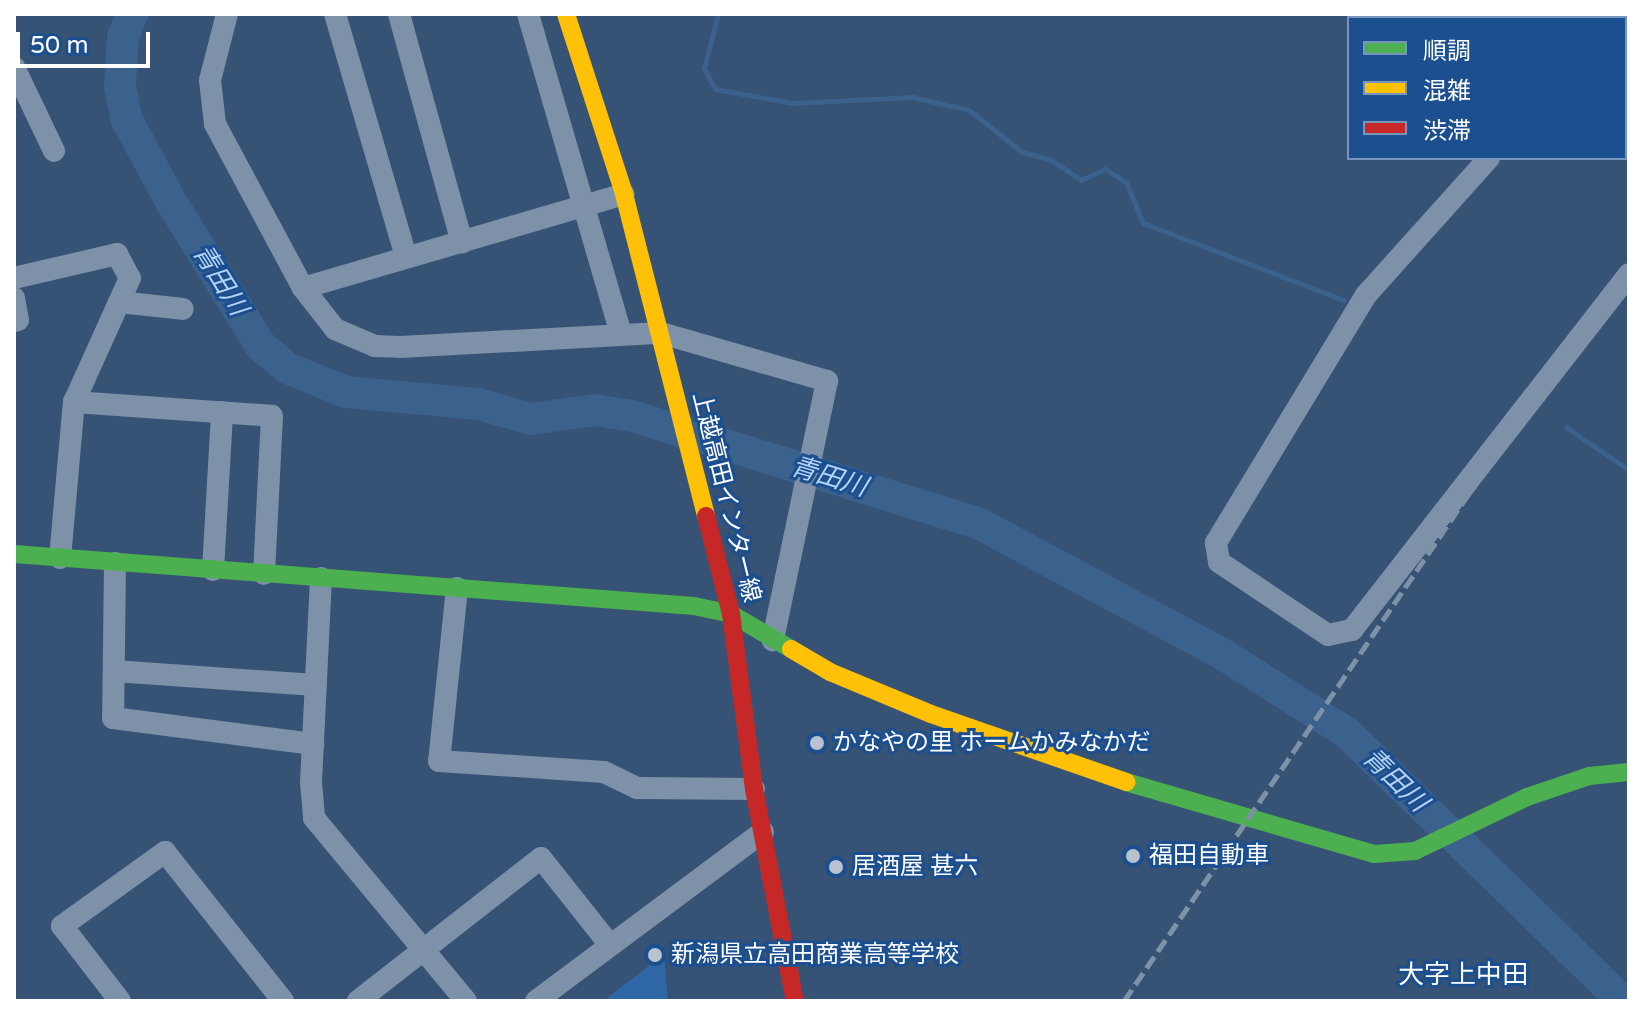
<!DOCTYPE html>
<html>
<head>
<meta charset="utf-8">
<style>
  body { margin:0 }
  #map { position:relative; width:1643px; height:1015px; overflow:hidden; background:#365274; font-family:"Varela Round","Noto Sans JP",sans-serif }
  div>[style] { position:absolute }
  .green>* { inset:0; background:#2f66a5 }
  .stream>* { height:5px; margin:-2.5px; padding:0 2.5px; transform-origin:2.5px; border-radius:2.5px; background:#3b618d }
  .river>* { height:32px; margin:-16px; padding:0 16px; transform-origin:16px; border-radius:16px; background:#3b618d }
  .street>* { height:22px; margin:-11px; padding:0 11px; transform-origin:11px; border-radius:11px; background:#7d92a8 }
  .fast>* { height:18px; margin:-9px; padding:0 9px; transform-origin:9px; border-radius:9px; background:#4caf50 }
  .slow>* { height:18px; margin:-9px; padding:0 9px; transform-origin:9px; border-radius:9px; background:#ffc107 }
  .jam>* { height:18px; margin:-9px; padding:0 9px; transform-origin:9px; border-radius:9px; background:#c62828 }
  .rail>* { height:5px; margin-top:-2.5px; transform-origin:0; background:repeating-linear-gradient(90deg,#7e92a7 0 14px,transparent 0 20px) }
  .dots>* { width:22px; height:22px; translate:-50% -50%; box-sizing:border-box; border:4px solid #1b4f8f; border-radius:50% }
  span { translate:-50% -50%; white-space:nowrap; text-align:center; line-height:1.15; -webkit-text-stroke:6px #1b4f8f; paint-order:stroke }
  .street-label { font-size:24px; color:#fff }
  .poi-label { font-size:24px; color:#fff }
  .left { translate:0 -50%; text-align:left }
  .water-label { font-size:26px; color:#b5d3f5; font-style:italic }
  .neighbourhood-label { font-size:26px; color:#fff }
  .frame { position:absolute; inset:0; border:16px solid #fff; pointer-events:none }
  .legend { position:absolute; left:1347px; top:16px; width:280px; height:144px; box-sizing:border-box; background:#1b4f8f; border:2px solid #7695bc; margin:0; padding:10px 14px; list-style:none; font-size:24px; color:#fff }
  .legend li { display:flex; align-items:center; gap:16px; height:40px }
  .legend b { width:40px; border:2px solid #7695bc }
  .scale { position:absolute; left:16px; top:32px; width:134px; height:36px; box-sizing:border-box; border:4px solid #fff; border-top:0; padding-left:10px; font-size:24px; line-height:28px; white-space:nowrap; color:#fff; -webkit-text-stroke:6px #1b4f8f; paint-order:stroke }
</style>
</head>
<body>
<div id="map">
  <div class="green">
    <i style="clip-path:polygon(664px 954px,668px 1001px,603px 1001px)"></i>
  </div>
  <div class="stream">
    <i style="left:718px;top:14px;width:56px;rotate:104.5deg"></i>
    <i style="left:704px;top:68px;width:24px;rotate:62deg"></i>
    <i style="left:715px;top:89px;width:79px;rotate:10.2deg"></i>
    <i style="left:793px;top:103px;width:119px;rotate:-2.9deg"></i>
    <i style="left:912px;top:97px;width:58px;rotate:12.8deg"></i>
    <i style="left:969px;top:110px;width:68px;rotate:38.4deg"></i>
    <i style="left:1022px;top:152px;width:28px;rotate:15deg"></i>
    <i style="left:1049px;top:159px;width:38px;rotate:33deg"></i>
    <i style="left:1081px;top:180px;width:26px;rotate:-25deg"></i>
    <i style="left:1105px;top:169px;width:25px;rotate:32deg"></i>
    <i style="left:1126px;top:182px;width:44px;rotate:67.5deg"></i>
    <i style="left:1143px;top:223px;width:215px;rotate:21deg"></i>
    <i style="left:1566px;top:427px;width:76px;rotate:34.3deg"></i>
  </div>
  <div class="river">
    <i style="left:132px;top:14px;width:25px;rotate:111deg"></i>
    <i style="left:123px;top:37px;width:48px;rotate:93.6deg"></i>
    <i style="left:120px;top:85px;width:36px;rotate:79deg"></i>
    <i style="left:127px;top:120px;width:91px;rotate:61.7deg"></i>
    <i style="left:170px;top:200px;width:172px;rotate:58.1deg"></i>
    <i style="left:261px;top:346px;width:34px;rotate:40deg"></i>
    <i style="left:287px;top:368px;width:64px;rotate:22.1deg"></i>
    <i style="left:346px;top:392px;width:134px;rotate:5.2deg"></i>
    <i style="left:479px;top:404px;width:54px;rotate:16.1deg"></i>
    <i style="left:531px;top:419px;width:65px;rotate:-8deg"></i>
    <i style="left:595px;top:410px;width:37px;rotate:9deg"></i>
    <i style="left:632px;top:416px;width:364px;rotate:17.2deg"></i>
    <i style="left:980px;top:524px;width:277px;rotate:28.2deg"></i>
    <i style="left:1224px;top:655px;width:144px;rotate:32.3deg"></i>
    <i style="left:1346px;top:732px;width:386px;rotate:44.2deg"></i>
  </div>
  <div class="street">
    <i style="left:227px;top:14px;width:68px;rotate:104.4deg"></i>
    <i style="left:210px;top:80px;width:44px;rotate:83.5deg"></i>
    <i style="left:215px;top:124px;width:186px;rotate:61.8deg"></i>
    <i style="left:303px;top:288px;width:52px;rotate:52deg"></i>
    <i style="left:335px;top:329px;width:43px;rotate:23deg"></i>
    <i style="left:375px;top:346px;width:25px;rotate:2deg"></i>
    <i style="left:400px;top:347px;width:261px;rotate:-3.1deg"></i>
    <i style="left:661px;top:333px;width:173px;rotate:16.1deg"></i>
    <i style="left:827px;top:381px;width:265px;rotate:101.8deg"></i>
    <i style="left:335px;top:14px;width:253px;rotate:73.7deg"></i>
    <i style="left:399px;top:14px;width:237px;rotate:74.6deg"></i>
    <i style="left:528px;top:14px;width:330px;rotate:73.8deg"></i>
    <i style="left:1614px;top:18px;width:6px;rotate:-45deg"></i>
    <i style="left:14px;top:67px;width:93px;rotate:64.5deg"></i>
    <i style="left:1489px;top:158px;width:184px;rotate:131.9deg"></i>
    <i style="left:1366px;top:295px;width:290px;rotate:121.2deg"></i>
    <i style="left:1216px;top:543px;width:19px;rotate:81deg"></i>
    <i style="left:1219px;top:562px;width:131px;rotate:33.8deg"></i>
    <i style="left:1328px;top:635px;width:25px;rotate:-12deg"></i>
    <i style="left:1352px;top:630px;width:451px;rotate:-52.1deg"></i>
    <i style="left:14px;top:278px;width:106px;rotate:-13.1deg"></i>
    <i style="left:117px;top:254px;width:27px;rotate:62deg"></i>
    <i style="left:130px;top:278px;width:136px;rotate:114.3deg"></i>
    <i style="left:303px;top:288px;width:334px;rotate:-16.3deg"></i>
    <i style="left:14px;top:298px;width:22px;rotate:80deg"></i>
    <i style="left:18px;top:320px;width:4px;rotate:166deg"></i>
    <i style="left:119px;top:302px;width:64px;rotate:6.2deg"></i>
    <i style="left:60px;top:558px;width:157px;rotate:-84.9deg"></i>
    <i style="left:74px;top:402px;width:198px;rotate:4deg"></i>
    <i style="left:272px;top:416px;width:158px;rotate:92.9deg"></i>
    <i style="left:115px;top:563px;width:155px;rotate:90.7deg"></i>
    <i style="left:113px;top:718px;width:202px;rotate:7.4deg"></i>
    <i style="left:213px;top:570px;width:158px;rotate:-86.7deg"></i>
    <i style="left:321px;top:578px;width:204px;rotate:92.8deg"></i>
    <i style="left:311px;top:782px;width:36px;rotate:85deg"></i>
    <i style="left:314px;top:818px;width:238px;rotate:50.3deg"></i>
    <i style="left:457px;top:588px;width:174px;rotate:95.9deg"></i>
    <i style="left:439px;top:761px;width:165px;rotate:3.8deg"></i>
    <i style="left:604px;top:772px;width:37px;rotate:26deg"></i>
    <i style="left:637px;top:788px;width:117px;rotate:0.5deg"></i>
    <i style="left:114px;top:671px;width:202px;rotate:4deg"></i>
    <i style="left:120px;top:1001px;width:95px;rotate:-127.7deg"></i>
    <i style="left:62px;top:926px;width:127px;rotate:-35.7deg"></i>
    <i style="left:165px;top:852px;width:190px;rotate:51.6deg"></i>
    <i style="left:358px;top:1001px;width:232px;rotate:-38deg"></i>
    <i style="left:541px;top:858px;width:111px;rotate:51.6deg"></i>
    <i style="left:536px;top:1001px;width:283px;rotate:-36.7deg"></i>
  </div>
  <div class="fast">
    <i style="left:14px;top:554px;width:682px;rotate:4.37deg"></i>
    <i style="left:694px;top:606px;width:38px;rotate:12deg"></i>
    <i style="left:731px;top:614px;width:69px;rotate:30.3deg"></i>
    <i style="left:1126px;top:782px;width:258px;rotate:16.2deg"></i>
    <i style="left:1374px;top:854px;width:41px;rotate:-4.2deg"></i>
    <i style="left:1415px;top:851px;width:124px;rotate:-25.7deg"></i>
    <i style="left:1527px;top:797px;width:65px;rotate:-18.7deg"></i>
    <i style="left:1589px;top:776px;width:40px;rotate:-5.7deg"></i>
  </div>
  <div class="slow">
    <i style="left:566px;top:14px;width:189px;rotate:72.1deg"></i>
    <i style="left:624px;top:194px;width:332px;rotate:75.7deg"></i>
    <i style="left:791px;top:649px;width:45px;rotate:30.5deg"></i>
    <i style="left:830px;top:672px;width:109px;rotate:22.6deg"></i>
    <i style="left:931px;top:714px;width:207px;rotate:19.2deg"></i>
  </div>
  <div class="jam">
    <i style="left:706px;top:516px;width:101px;rotate:75.7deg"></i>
    <i style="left:731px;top:614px;width:177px;rotate:82.5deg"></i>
    <i style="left:754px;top:789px;width:216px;rotate:79.1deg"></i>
  </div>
  <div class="rail">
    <i style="left:1124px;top:1001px;width:612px;rotate:-55.79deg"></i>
    <i style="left:1468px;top:495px;width:271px;rotate:-53.6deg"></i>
  </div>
  <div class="dots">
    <i style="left:817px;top:743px;background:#b9c2ce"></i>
    <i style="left:1133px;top:856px;background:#b9c2ce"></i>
    <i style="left:836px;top:867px;background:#b9c2ce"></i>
    <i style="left:655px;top:955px;background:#b9c2ce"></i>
  </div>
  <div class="street-label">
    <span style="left:726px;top:497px;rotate:76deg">上越高田インター線</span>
  </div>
  <div class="poi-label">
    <span class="left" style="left:833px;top:743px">かなやの里 ホームかみなかだ</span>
    <span class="left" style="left:1149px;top:856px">福田自動車</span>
    <span class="left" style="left:852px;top:867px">居酒屋 甚六</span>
    <span class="left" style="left:671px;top:955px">新潟県立高田商業高等学校</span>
  </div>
  <div class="water-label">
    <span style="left:220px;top:280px;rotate:58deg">青田川</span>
    <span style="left:829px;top:477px;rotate:17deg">青田川</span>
    <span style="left:1395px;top:780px;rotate:44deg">青田川</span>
  </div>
  <div class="neighbourhood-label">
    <span style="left:1463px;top:975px">大字上中田</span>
  </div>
  <div class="frame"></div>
  <ul class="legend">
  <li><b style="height:10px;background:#4caf50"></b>順調</li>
  <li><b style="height:10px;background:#ffc107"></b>混雑</li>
  <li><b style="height:10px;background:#c62828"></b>渋滞</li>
  </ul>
  <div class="scale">50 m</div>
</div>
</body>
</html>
